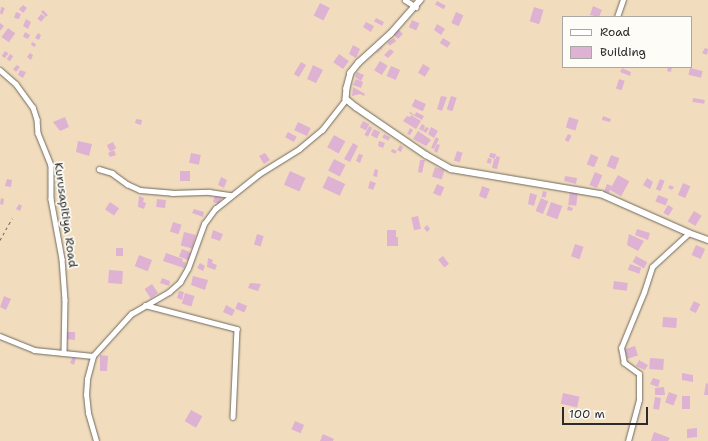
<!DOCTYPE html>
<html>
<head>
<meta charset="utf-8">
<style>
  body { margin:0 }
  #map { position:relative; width:708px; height:441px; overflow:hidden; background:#f1ddbd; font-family:"Shantell Sans",sans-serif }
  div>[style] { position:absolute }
  .building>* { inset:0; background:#deb2d2; transform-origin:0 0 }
  .path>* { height:1px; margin-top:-0.5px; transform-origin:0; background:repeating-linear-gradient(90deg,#70695e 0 3px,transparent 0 6px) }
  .roads { filter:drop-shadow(0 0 1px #70695e) drop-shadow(0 0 1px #70695e) }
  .minor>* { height:4.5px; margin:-2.25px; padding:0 2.25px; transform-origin:2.25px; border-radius:2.25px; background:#fff }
  .tertiary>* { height:5.5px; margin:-2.75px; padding:0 2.75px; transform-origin:2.75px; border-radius:2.75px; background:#fff }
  span { translate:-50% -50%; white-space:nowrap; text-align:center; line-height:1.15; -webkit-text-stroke:3.5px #fdfcf7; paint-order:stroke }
  .street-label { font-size:12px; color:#2b2b2b }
  .legend { position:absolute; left:562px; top:16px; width:130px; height:52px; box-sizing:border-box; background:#fdfcf7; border:1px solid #a9a8a5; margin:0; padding:5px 7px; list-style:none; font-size:12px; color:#2b2b2b }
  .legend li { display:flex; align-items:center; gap:8px; height:20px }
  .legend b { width:20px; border:1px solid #a9a8a5 }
  .scale { position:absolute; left:562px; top:407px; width:86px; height:18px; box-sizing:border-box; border:2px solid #2b2b2b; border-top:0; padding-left:5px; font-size:12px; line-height:14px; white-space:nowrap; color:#2b2b2b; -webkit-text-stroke:3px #fdfcf7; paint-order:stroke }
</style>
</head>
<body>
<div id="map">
  <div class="building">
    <i style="left:437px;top:1px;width:10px;height:4px;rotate:29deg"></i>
    <i style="left:320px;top:3px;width:11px;height:14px;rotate:27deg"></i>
    <i style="clip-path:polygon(23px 5px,27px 8px,23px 13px,19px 9px)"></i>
    <i style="clip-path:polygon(593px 6px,602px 10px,599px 17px,590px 15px)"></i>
    <i style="clip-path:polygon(1px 7px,5px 8px,2px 15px,0 13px)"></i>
    <i style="left:534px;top:7px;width:10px;height:15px;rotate:17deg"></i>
    <i style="left:43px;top:10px;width:7px;height:3px;rotate:45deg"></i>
    <i style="clip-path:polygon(16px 12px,21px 14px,19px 19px,14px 18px)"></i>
    <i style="left:456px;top:12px;width:8px;height:12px;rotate:23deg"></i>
    <i style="left:41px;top:14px;width:5px;height:6px;rotate:37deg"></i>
    <i style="left:376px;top:18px;width:9px;height:4px;rotate:27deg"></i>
    <i style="clip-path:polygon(26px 19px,31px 22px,28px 29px,23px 26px)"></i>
    <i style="left:412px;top:20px;width:8px;height:8px;rotate:23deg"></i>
    <i style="clip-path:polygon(366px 22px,374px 26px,371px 32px,363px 27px)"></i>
    <i style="clip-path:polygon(0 23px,4px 26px,0 31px)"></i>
    <i style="clip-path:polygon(437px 24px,445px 29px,441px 35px,434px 30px)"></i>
    <i style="left:8px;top:28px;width:9px;height:11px;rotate:36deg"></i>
    <i style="left:398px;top:29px;width:7px;height:7px;rotate:45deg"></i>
    <i style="clip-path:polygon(25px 32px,30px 35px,28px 39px,23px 37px)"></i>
    <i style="clip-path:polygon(38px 33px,41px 35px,39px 40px,35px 38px)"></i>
    <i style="left:394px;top:38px;width:4px;height:8px;rotate:56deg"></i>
    <i style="left:443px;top:38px;width:9px;height:6px;rotate:32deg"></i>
    <i style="clip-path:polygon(32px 42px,36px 44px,35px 47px,31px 45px)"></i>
    <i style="clip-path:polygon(353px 45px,360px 49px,356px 58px,349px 54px)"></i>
    <i style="left:382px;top:47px;width:1px;height:8px;rotate:45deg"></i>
    <i style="clip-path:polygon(705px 48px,708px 49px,707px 55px,702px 53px)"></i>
    <i style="clip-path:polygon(390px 49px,394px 52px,388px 58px,384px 55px)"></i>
    <i style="left:5px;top:51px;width:4px;height:6px;rotate:34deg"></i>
    <i style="clip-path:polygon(30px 53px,33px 55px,31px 60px,27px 57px)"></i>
    <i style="left:10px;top:54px;width:4px;height:6px;rotate:34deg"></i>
    <i style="left:339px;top:54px;width:12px;height:10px;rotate:35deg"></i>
    <i style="left:380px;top:61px;width:9px;height:11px;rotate:32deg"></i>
    <i style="left:301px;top:62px;width:6px;height:14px;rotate:31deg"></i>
    <i style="left:423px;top:64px;width:8px;height:10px;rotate:30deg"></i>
    <i style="clip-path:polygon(17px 65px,20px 67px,16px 72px,13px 69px)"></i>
    <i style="clip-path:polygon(313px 65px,323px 70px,316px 83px,307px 79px)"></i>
    <i style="left:391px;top:66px;width:10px;height:11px;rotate:24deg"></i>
    <i style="clip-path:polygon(668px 67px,672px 67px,671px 72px,667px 71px)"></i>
    <i style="clip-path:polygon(622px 68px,631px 72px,630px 76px,620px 72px)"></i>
    <i style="left:690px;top:68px;width:13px;height:7px;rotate:13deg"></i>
    <i style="clip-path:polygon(20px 70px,26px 72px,23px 78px,18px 75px)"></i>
    <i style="clip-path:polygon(357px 72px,364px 75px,361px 81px,355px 77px)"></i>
    <i style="clip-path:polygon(356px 79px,363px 82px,361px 88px,353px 85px)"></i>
    <i style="left:619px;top:79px;width:6px;height:10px;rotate:18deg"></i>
    <i style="clip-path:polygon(353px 87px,365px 94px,364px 96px,360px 94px,352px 96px)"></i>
    <i style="clip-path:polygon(441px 96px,447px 97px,442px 111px,437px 109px)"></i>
    <i style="left:451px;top:96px;width:6px;height:14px;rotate:18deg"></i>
    <i style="left:693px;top:98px;width:12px;height:4px;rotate:9deg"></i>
    <i style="left:415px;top:99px;width:12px;height:8px;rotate:24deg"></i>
    <i style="clip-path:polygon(410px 112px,415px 115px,416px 112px,424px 116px,422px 120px,409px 113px)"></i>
    <i style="clip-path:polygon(411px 115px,421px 121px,416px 129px,403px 121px,407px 116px,410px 117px)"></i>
    <i style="clip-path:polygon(603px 116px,611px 119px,610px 122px,602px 120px)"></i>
    <i style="clip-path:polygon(65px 117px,69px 127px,60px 131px,53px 122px)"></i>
    <i style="left:569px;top:117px;width:10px;height:11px;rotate:17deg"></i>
    <i style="clip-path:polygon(136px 119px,142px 120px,141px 125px,135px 123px)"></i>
    <i style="left:363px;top:121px;width:7px;height:7px;rotate:27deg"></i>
    <i style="left:298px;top:122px;width:14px;height:9px;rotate:25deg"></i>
    <i style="clip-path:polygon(422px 124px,425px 126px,423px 131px,419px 129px)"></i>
    <i style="left:369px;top:126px;width:4px;height:10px;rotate:27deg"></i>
    <i style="clip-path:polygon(426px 127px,429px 128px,426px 133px,423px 131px)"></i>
    <i style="clip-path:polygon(431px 127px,438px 131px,434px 138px,428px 134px)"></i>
    <i style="clip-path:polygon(410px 128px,413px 130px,410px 135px,407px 134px)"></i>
    <i style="left:374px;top:129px;width:7px;height:7px;rotate:27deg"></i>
    <i style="clip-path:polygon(418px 131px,431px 140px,426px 146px,413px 139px)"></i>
    <i style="left:288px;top:132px;width:10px;height:6px;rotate:29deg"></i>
    <i style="left:384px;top:134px;width:7px;height:4px;rotate:27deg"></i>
    <i style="left:568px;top:134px;width:4px;height:7px;rotate:27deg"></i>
    <i style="left:334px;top:135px;width:13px;height:14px;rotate:29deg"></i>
    <i style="clip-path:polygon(436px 137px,439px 139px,434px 149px,431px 148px)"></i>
    <i style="clip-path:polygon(78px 141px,92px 144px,89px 156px,76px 152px)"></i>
    <i style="clip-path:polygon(379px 141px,385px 143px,383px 148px,378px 146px)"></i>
    <i style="left:113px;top:142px;width:7px;height:7px;rotate:63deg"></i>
    <i style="clip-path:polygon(353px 143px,358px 146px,350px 162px,344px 159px)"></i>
    <i style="clip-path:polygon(437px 144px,440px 145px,437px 153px,434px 151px)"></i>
    <i style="clip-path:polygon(400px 145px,403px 147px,401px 152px,397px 150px)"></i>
    <i style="left:392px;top:149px;width:5px;height:3px;rotate:22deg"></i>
    <i style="clip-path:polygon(114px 150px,116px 155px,110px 157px,108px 153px)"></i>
    <i style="left:457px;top:151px;width:6px;height:10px;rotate:18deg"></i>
    <i style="left:191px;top:153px;width:10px;height:10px;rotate:11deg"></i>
    <i style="clip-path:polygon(265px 153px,270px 160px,264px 164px,259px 156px)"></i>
    <i style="clip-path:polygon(490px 153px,496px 154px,495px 159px,489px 157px)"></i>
    <i style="clip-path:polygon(359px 154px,363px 155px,360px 163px,356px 161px)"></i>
    <i style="left:591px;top:154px;width:8px;height:11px;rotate:23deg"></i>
    <i style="left:611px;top:155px;width:9px;height:12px;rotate:21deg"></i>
    <i style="clip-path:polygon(496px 156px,500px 157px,497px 169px,492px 168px,494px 159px,496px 159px)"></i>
    <i style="left:488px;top:158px;width:4px;height:5px;rotate:14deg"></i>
    <i style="left:334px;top:159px;width:13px;height:13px;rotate:27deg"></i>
    <i style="clip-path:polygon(420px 160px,425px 160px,422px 173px,418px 172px)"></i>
    <i style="left:435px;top:167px;width:10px;height:10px;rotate:17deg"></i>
    <i style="clip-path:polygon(375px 169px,378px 170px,377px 177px,373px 176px)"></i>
    <i style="left:180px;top:171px;width:10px;height:10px"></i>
    <i style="left:290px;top:171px;width:17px;height:15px;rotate:24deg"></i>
    <i style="left:595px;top:172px;width:8px;height:14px;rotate:23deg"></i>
    <i style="left:618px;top:175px;width:13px;height:17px;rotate:29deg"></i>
    <i style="left:328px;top:176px;width:19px;height:13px;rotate:25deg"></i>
    <i style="clip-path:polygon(565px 176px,577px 178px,576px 184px,564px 181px)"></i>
    <i style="clip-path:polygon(221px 177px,227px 180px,224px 188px,218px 185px)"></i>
    <i style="clip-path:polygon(647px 178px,653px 182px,650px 189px,643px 185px)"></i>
    <i style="clip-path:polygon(7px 179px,12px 180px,11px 187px,5px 186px)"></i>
    <i style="left:660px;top:179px;width:5px;height:11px;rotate:22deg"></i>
    <i style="clip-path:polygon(370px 181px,376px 183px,373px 190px,368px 188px)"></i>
    <i style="left:683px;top:183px;width:8px;height:13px;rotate:23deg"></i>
    <i style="left:437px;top:184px;width:8px;height:10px;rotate:23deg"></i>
    <i style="left:607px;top:184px;width:5px;height:8px;rotate:22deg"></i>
    <i style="clip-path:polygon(670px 185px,674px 187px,672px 190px,668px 188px)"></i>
    <i style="clip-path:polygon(482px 186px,490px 189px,486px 199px,479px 196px)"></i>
    <i style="left:543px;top:191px;width:4px;height:6px;rotate:14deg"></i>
    <i style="left:570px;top:191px;width:8px;height:14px;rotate:7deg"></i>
    <i style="clip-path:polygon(530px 193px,537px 195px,534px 206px,528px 204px)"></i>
    <i style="clip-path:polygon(215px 195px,222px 196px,220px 204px,213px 202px)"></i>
    <i style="left:658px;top:195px;width:11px;height:7px;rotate:22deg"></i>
    <i style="clip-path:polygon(139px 196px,144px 198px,143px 202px,146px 203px,144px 209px,138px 207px)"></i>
    <i style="clip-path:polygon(1px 198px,4px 199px,3px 205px,0 204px)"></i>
    <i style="left:541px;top:198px;width:8px;height:14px;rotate:23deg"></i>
    <i style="left:157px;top:199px;width:9px;height:8px;rotate:6deg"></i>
    <i style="left:110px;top:202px;width:11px;height:9px;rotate:34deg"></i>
    <i style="left:551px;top:202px;width:12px;height:14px;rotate:20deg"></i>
    <i style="clip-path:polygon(19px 204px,22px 206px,20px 211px,16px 209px)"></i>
    <i style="left:668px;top:205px;width:6px;height:9px;rotate:31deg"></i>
    <i style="clip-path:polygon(568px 206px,573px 208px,572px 211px,567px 210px)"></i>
    <i style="clip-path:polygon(194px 209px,204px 212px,203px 217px,192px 213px)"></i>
    <i style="left:694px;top:211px;width:9px;height:12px;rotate:32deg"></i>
    <i style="left:418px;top:216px;width:13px;height:7px;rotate:77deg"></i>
    <i style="left:173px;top:222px;width:9px;height:10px;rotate:18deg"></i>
    <i style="clip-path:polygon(427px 225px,430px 229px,427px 232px,424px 228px)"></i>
    <i style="clip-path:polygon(637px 229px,650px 233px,648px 240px,635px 235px)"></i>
    <i style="clip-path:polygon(213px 230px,223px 234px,220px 241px,211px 238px)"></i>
    <i style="left:387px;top:230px;width:9px;height:7px"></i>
    <i style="left:184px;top:232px;width:12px;height:14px;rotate:14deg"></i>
    <i style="left:257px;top:234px;width:7px;height:11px;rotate:16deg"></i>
    <i style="clip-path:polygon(629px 234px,644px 241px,638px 251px,627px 245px)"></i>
    <i style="left:398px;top:237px;width:9px;height:11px;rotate:90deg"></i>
    <i style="left:575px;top:244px;width:9px;height:13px;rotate:18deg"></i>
    <i style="left:696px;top:245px;width:10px;height:11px;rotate:24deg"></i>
    <i style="left:116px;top:248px;width:7px;height:8px"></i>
    <i style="left:182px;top:249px;width:11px;height:8px;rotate:22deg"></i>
    <i style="clip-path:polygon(166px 253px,183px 259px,182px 261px,186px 263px,184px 268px,163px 261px)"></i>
    <i style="left:139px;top:255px;width:14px;height:12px;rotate:21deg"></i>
    <i style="left:443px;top:256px;width:10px;height:6px;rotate:53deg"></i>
    <i style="left:636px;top:256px;width:13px;height:7px;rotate:29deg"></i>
    <i style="clip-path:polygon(208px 258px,213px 260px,212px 263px,217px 265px,215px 270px,207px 267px)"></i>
    <i style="clip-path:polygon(200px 263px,205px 266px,203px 271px,197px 268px)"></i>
    <i style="left:630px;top:264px;width:12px;height:6px;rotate:20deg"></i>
    <i style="left:109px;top:270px;width:14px;height:13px;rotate:4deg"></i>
    <i style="clip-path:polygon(193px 276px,208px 280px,205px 290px,191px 285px)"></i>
    <i style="clip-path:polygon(162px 278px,170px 281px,169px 286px,160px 283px)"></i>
    <i style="left:614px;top:281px;width:14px;height:8px;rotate:8deg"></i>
    <i style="clip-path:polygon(250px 283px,261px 284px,258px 291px,248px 288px)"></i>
    <i style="left:152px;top:284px;width:11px;height:9px;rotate:56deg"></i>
    <i style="clip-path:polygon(179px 291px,184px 292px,182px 300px,177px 298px)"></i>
    <i style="left:185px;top:293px;width:10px;height:11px;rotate:17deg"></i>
    <i style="clip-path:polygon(4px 296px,11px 299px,6px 310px,0 307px)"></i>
    <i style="left:694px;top:301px;width:7px;height:10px;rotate:27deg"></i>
    <i style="left:238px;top:302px;width:10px;height:7px;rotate:24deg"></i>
    <i style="clip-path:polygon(226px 305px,235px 310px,232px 316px,223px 312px)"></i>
    <i style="left:663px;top:317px;width:14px;height:10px;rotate:4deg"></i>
    <i style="clip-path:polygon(67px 332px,75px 332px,75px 340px,66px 339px)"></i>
    <i style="left:635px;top:346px;width:10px;height:11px;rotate:73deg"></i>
    <i style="clip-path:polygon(100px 355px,108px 356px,107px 371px,100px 371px)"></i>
    <i style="clip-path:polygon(73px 356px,76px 358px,74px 365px,70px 363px)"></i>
    <i style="left:650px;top:358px;width:14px;height:11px;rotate:4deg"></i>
    <i style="clip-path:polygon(639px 360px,648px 365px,645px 370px,636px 366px)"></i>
    <i style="clip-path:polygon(682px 373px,693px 375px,693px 382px,682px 380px)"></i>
    <i style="clip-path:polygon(653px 378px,660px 380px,658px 387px,650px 384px)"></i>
    <i style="clip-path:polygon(706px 383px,708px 384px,708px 395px,704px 395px)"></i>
    <i style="clip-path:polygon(664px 387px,665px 395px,655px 395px,655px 388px)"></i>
    <i style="left:669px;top:392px;width:9px;height:11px;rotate:21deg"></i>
    <i style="left:563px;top:393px;width:17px;height:11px;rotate:13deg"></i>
    <i style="left:682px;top:396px;width:8px;height:13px"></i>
    <i style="left:655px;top:397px;width:6px;height:12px;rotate:9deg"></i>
    <i style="left:191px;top:410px;width:13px;height:13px;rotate:29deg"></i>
    <i style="left:295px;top:421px;width:10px;height:9px;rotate:24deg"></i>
    <i style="clip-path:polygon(697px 428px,697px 437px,687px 438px,687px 429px)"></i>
    <i style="clip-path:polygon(654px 432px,670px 438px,668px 441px,651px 441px)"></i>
    <i style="clip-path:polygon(323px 434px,334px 439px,333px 441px,320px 441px)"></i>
  </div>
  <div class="path">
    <i style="left:0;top:240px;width:25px;rotate:-61deg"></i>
  </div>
  <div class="roads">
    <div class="minor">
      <i style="left:405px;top:0;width:13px;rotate:32deg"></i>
      <i style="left:617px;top:17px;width:18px;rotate:-71deg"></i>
      <i style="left:0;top:70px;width:21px;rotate:41deg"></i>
      <i style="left:16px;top:84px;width:29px;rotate:54deg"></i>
      <i style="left:33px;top:107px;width:13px;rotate:72deg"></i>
      <i style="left:37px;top:119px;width:14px;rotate:86deg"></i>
      <i style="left:38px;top:133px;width:35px;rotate:68deg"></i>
      <i style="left:51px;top:165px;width:34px;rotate:90deg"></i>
      <i style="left:51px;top:199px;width:61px;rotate:79.6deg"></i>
      <i style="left:62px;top:259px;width:41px;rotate:85.8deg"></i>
      <i style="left:65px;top:300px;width:53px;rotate:91.1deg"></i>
      <i style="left:99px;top:169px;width:14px;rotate:17deg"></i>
      <i style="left:112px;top:173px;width:19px;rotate:36deg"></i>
      <i style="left:127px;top:184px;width:14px;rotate:25deg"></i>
      <i style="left:140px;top:190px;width:32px;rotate:5deg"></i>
      <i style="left:172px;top:193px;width:37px;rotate:-2deg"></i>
      <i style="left:209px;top:192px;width:22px;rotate:8deg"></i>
      <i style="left:145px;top:305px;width:95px;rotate:14.6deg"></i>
      <i style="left:237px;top:329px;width:88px;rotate:92.6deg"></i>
      <i style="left:0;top:336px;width:37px;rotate:22deg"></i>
      <i style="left:34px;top:350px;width:59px;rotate:5.8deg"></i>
      <i style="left:96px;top:441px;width:29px;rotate:-106deg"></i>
      <i style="left:88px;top:413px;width:18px;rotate:-96deg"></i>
      <i style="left:86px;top:395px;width:16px;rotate:-86deg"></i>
      <i style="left:87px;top:379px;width:24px;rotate:-75deg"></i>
      <i style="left:93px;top:356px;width:57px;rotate:-47.9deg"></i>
      <i style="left:131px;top:314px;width:44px;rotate:-30.1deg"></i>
      <i style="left:169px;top:292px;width:15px;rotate:-42deg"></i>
      <i style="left:180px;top:282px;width:16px;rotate:-60deg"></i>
      <i style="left:188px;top:268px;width:47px;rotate:-70deg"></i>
      <i style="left:204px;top:224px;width:19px;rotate:-54deg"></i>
      <i style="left:215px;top:209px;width:56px;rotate:-38.5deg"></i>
      <i style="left:259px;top:174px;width:47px;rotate:-32deg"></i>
      <i style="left:299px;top:149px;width:30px;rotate:-40deg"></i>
      <i style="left:322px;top:130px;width:39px;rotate:-52deg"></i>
      <i style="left:628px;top:441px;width:42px;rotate:-75deg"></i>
      <i style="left:639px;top:400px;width:26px;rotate:-90deg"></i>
      <i style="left:639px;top:374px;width:19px;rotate:-144deg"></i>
      <i style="left:624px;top:363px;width:15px;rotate:-101deg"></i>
      <i style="left:621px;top:348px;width:61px;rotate:-67.7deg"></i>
      <i style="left:644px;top:292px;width:26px;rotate:-72deg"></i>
      <i style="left:652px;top:267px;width:50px;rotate:-42.6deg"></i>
    </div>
    <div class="tertiary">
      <i style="left:421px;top:0;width:45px;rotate:131.4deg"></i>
      <i style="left:391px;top:34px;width:43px;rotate:137.8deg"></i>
      <i style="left:359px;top:63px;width:13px;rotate:129deg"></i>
      <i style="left:351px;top:73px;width:16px;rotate:105deg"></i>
      <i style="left:347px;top:88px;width:11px;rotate:95deg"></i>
      <i style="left:346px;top:99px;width:13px;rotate:39deg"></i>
      <i style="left:356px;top:107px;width:85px;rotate:34.4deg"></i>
      <i style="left:426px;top:155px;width:29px;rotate:29deg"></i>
      <i style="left:451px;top:169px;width:152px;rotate:9.5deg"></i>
      <i style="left:601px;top:194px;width:96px;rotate:23.9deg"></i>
      <i style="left:689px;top:233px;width:20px;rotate:20deg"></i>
    </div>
  </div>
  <div class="street-label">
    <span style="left:65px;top:215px;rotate:82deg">Kurusapitiya Road</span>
  </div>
  <ul class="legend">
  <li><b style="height:5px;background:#fff"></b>Road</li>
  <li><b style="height:11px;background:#deb2d2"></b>Building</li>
  </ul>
  <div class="scale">100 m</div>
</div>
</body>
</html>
